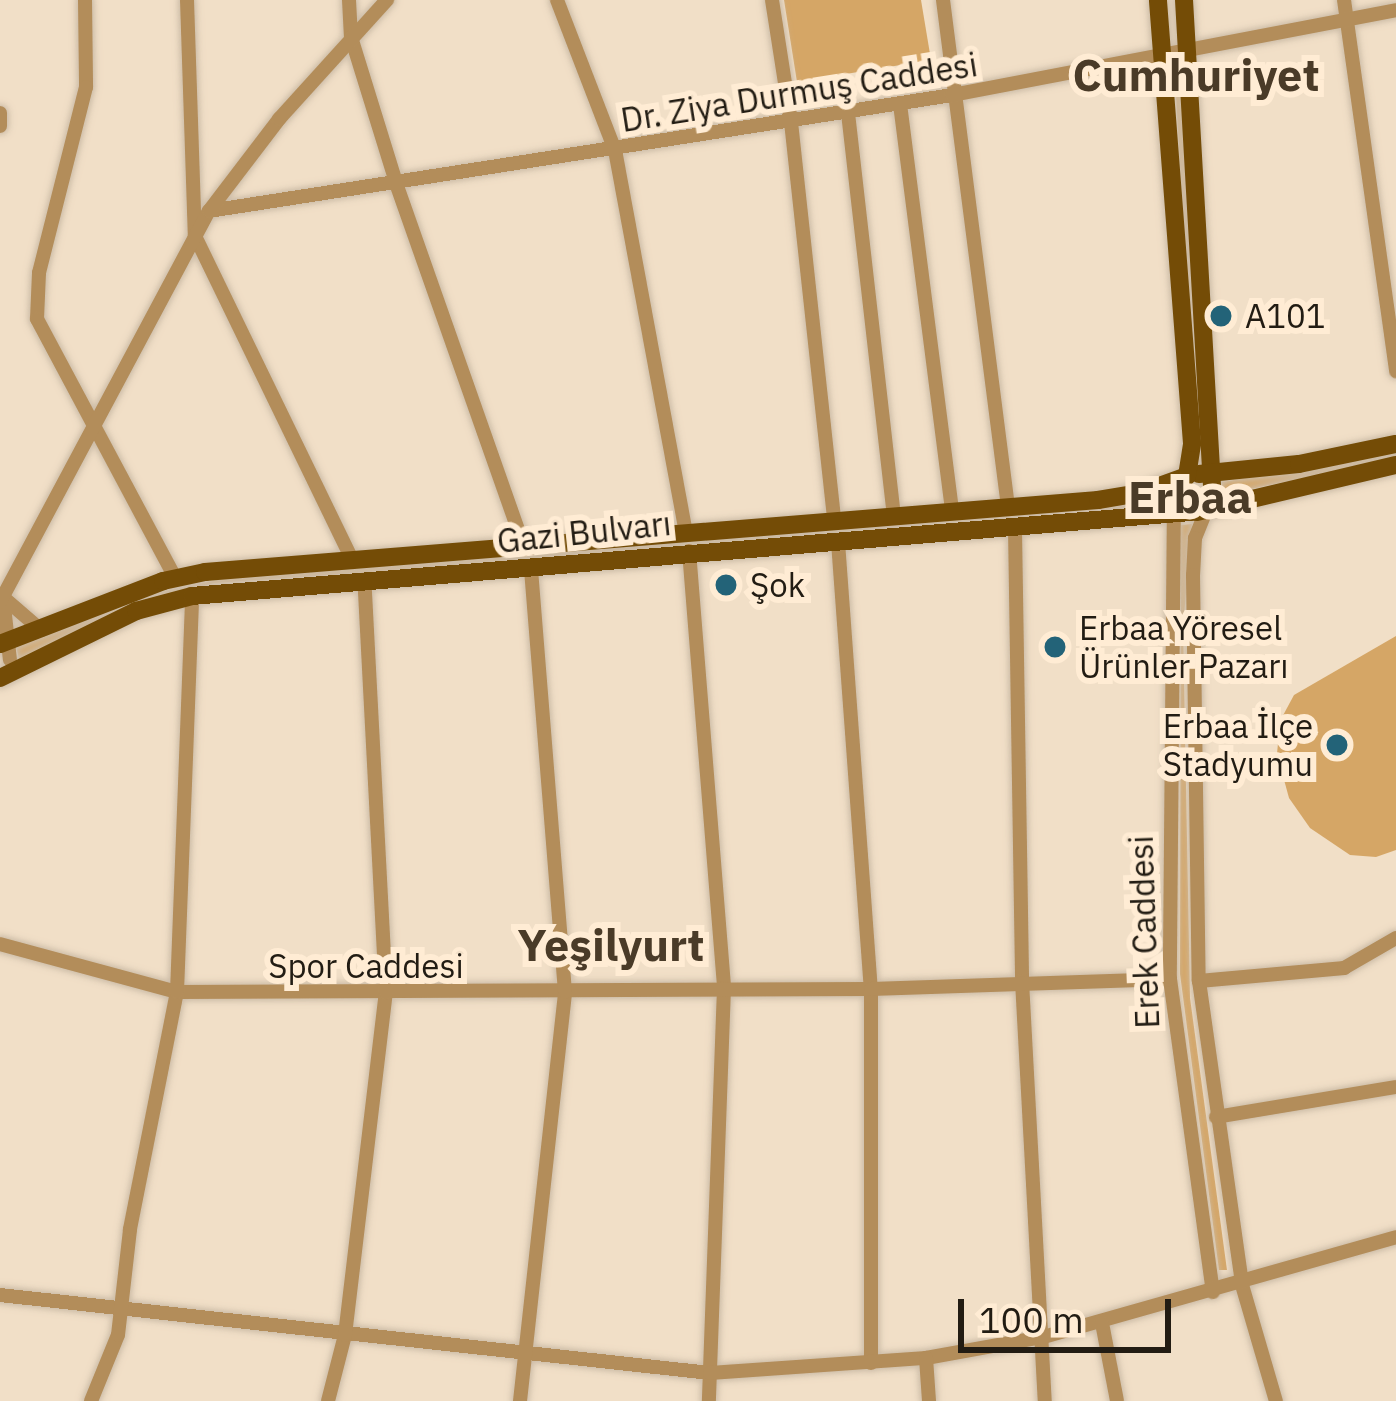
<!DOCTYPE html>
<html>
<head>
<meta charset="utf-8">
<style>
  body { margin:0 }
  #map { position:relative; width:1396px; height:1401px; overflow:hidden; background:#f1dfc7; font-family:"IBM Plex Sans",sans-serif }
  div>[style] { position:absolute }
  .green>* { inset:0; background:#d5a666 }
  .roads { filter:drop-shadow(0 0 3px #ccbca7) drop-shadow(0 0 3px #ccbca7) }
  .minor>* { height:14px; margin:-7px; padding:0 7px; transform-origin:7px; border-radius:7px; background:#b38d5a }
  .major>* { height:18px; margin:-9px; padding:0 9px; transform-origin:9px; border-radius:9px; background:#744c06 }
  .dots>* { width:33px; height:33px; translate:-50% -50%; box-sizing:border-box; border:6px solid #ffecd4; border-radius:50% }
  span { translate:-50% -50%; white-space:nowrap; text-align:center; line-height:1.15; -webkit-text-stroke:12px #ffecd4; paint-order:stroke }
  .street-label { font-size:33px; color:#221c13 }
  .poi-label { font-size:33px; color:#221c13 }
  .left { translate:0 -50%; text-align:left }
  .right { translate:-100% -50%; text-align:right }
  .district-label { font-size:45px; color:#4a3b28; font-weight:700 }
  .scale { position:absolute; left:958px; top:1299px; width:213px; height:54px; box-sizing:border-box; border:6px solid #221c13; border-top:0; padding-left:15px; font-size:36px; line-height:42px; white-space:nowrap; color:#221c13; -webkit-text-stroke:9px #ffecd4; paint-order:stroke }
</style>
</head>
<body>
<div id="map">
  <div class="green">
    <i style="clip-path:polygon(784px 0,921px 0,931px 60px,797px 82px)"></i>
    <i style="clip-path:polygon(1175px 77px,1181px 77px,1206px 462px,1197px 463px)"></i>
    <i style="clip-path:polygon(1396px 453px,1396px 458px,1223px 495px,1222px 482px)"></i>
    <i style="clip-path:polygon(1164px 495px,1167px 505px,500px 563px,214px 583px,126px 607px,19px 659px,16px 646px,149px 595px,221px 579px,1016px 515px,1138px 503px)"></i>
    <i style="clip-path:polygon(1192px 524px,1183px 627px,1190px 998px,1227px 1270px,1219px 1270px,1180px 974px,1181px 525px)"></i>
    <i style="clip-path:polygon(1396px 636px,1396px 850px,1376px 857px,1350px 855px,1310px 828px,1289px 798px,1277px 754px,1280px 721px,1294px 695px)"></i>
  </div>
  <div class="roads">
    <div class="minor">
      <i style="left:85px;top:0;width:87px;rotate:89.3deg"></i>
      <i style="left:86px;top:87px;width:192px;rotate:104.2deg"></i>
      <i style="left:39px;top:273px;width:46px;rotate:92.5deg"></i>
      <i style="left:37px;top:319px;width:293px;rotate:61.9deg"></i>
      <i style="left:187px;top:0;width:236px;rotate:88.1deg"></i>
      <i style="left:195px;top:236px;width:362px;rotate:64.1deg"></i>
      <i style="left:349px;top:0;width:37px;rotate:87deg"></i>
      <i style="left:351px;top:37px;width:156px;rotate:72.8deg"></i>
      <i style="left:397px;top:186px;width:385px;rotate:70.6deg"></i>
      <i style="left:557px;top:0;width:161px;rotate:68.9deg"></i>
      <i style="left:615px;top:150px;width:391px;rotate:79.5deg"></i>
      <i style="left:772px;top:0;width:123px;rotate:81.1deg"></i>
      <i style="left:791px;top:122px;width:401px;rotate:83.8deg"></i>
      <i style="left:943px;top:0;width:511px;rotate:82.69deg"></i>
      <i style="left:1344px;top:0;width:375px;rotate:82deg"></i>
      <i style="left:900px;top:104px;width:411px;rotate:82.7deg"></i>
      <i style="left:0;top:113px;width:13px;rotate:90deg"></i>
      <i style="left:848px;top:113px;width:406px;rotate:83.5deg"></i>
      <i style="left:209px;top:211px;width:752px;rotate:-8.87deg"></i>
      <i style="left:952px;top:95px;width:452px;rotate:-10.8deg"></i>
      <i style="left:1174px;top:496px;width:483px;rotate:90.5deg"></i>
      <i style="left:1170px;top:979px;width:316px;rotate:82.2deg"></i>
      <i style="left:1208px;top:506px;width:35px;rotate:112deg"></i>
      <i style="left:1195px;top:538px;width:37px;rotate:93deg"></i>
      <i style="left:1193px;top:575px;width:406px;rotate:89.2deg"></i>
      <i style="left:1199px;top:981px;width:307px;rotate:81.9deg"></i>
      <i style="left:1242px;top:1285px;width:121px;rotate:73.7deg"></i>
      <i style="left:1015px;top:529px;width:452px;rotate:89.1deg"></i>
      <i style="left:1022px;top:981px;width:421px;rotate:86.9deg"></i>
      <i style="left:838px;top:542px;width:448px;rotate:85.8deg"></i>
      <i style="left:871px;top:989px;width:374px;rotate:90deg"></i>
      <i style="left:689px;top:551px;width:438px;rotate:85.4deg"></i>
      <i style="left:724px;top:988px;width:413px;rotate:92.1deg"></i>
      <i style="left:3px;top:597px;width:63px;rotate:83.7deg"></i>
      <i style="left:4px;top:598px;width:49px;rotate:40.9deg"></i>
      <i style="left:0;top:602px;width:443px;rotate:-61.9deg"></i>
      <i style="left:209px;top:211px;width:116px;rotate:-52.7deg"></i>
      <i style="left:279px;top:119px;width:161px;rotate:-47.8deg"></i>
      <i style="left:0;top:944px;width:183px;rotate:15.2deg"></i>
      <i style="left:177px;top:992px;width:694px;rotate:-0.25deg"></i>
      <i style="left:871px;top:989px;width:299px;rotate:-1.9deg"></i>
      <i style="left:1199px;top:981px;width:146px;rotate:-5.1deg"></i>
      <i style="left:1344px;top:968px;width:60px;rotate:-30deg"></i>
      <i style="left:1216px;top:1117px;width:182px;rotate:-9.5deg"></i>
      <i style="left:0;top:1295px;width:714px;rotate:6.27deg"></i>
      <i style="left:710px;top:1373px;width:217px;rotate:-4deg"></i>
      <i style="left:926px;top:1358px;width:119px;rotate:-10.2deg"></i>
      <i style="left:1043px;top:1337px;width:367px;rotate:-15.8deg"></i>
      <i style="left:1102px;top:1323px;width:79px;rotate:79.1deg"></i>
      <i style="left:926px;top:1358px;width:43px;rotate:86deg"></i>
      <i style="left:91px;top:1401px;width:71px;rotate:-67.8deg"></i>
      <i style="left:118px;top:1335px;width:107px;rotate:-83.5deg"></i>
      <i style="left:130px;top:1229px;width:242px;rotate:-78.8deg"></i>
      <i style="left:177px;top:992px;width:396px;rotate:-87.8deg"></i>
      <i style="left:328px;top:1401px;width:68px;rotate:-75.6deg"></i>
      <i style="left:345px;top:1335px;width:344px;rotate:-83.2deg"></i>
      <i style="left:386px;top:993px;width:414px;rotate:-93deg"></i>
      <i style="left:520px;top:1401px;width:411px;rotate:-83.7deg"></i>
      <i style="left:565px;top:992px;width:425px;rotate:-94.6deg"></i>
    </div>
    <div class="major">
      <i style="left:1184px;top:0;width:490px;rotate:86.7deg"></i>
      <i style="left:1199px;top:474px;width:100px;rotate:-5.7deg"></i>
      <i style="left:1299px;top:464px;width:99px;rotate:-11.7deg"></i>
      <i style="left:1197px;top:512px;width:204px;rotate:-13.3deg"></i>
      <i style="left:0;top:644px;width:175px;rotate:-21.1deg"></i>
      <i style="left:163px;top:581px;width:43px;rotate:-12.1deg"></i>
      <i style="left:205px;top:572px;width:896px;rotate:-4.61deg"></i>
      <i style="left:1098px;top:500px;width:43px;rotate:-9.5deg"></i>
      <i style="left:1140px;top:493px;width:50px;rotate:-19.9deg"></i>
      <i style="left:1187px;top:476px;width:33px;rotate:-81deg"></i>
      <i style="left:1192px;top:443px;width:444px;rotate:-94.4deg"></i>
      <i style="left:0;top:678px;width:152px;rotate:-26.2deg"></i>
      <i style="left:136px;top:611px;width:58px;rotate:-15deg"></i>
      <i style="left:192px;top:596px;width:1003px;rotate:-4.81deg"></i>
    </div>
  </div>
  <div class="dots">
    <i style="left:1221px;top:316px;background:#236378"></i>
    <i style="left:726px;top:585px;background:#236378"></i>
    <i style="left:1055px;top:647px;background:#236378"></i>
    <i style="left:1337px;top:745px;background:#236378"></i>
  </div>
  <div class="street-label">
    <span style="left:799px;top:92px;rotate:-9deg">Dr. Ziya Durmuş Caddesi</span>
    <span style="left:584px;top:532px;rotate:-6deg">Gazi Bulvarı</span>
    <span style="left:1144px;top:932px;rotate:-92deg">Erek Caddesi</span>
    <span style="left:366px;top:966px">Spor Caddesi</span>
  </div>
  <div class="poi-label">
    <span class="left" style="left:1245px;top:316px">A101</span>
    <span class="left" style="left:750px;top:585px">Şok</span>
    <span class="left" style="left:1079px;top:647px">Erbaa Yöresel<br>Ürünler Pazarı</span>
    <span class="right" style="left:1313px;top:745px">Erbaa İlçe<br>Stadyumu</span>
  </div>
  <div class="district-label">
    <span style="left:1196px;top:75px">Cumhuriyet</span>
    <span style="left:1190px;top:497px">Erbaa</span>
    <span style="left:611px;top:945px">Yeşilyurt</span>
  </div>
  <div class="scale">100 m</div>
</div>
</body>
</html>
